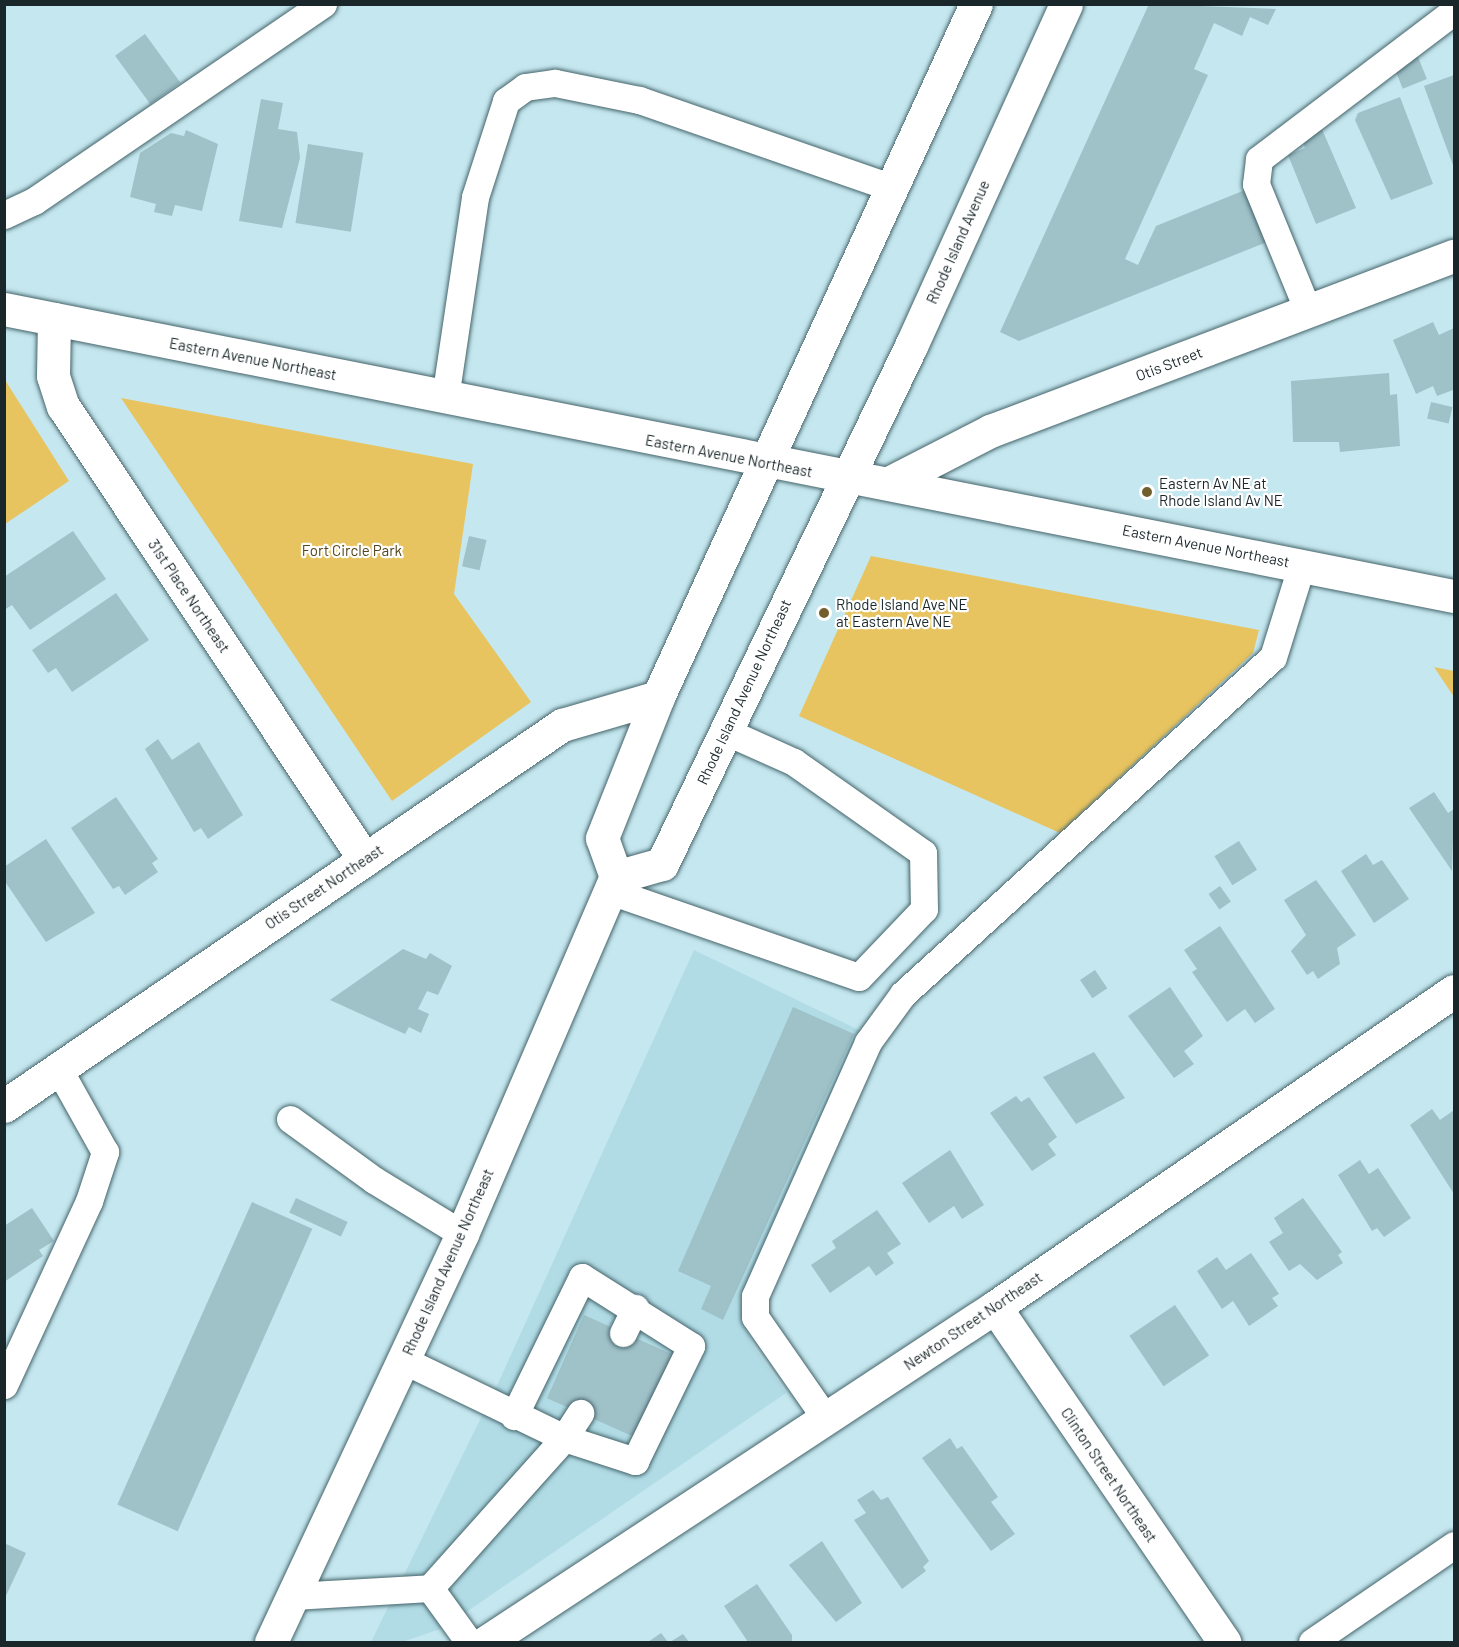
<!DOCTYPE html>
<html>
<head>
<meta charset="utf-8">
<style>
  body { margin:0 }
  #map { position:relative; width:1459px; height:1647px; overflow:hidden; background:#c5e7ef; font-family:Barlow,sans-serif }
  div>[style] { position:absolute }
  .built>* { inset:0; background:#b1dce6 }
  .green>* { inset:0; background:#e7c460 }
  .building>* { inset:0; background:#9fc1c8; transform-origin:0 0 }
  .roads { filter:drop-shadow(0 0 2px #45646a) drop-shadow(0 0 2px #45646a) }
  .lane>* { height:27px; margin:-13.5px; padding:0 13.5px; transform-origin:13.5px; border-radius:13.5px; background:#fff }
  .street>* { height:33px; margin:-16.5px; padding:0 16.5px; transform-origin:16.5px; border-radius:16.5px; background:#fff }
  .secondary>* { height:33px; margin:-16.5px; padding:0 16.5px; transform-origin:16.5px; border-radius:16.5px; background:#fff }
  .primary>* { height:33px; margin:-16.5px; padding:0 16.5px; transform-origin:16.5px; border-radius:16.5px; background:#fff }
  .dots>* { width:16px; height:16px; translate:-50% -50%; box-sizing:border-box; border:3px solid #fff; border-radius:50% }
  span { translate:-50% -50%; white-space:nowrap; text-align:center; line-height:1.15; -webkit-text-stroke:4.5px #fff; paint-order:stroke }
  .street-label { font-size:15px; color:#1a272a }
  .poi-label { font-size:15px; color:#1a272a }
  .left { translate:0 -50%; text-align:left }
  .park-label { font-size:15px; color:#534519 }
  .frame { position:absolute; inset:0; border:6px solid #1a272a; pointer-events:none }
</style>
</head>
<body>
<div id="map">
  <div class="built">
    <i style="clip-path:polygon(694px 950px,863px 1032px,740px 1299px,743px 1324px,756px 1350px,786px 1393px,443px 1628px,402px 1642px,371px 1642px,501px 1377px)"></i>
  </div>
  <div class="green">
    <i style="clip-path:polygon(5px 380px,69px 481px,5px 524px,4px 524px)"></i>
    <i style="clip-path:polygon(121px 398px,473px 464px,454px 594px,531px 702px,392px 801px)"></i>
    <i style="clip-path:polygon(871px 556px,1259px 630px,1253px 653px,1060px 833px,799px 716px)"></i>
    <i style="clip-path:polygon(1434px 667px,1454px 671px,1454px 697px)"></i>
  </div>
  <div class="building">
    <i style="clip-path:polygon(1149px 4px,1276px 9px,1268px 25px,1250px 17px,1242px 36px,1214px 23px,1194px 69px,1208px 75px,1125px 259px,1138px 265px,1156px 226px,1245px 190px,1267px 242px,1019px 341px,1000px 332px)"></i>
    <i style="left:145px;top:34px;width:60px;height:37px;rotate:54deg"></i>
    <i style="left:1416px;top:52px;width:29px;height:26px;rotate:68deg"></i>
    <i style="clip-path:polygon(1454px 75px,1454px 168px,1424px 86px)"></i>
    <i style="clip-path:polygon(1400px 97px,1433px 184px,1391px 200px,1355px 120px,1358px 113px)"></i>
    <i style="clip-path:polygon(261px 99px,283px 103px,278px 129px,297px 132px,300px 158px,282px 228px,239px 221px)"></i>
    <i style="clip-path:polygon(1321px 127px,1356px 208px,1316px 224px,1288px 155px,1305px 148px,1300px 135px)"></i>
    <i style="clip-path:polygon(186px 130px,218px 144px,202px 211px,175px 205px,172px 216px,154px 212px,156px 204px,130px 197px,140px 153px,171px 133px,184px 136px)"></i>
    <i style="left:308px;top:144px;width:56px;height:80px;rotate:9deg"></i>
    <i style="clip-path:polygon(1433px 322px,1439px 335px,1454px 328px,1454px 395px,1453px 390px,1437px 396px,1433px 386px,1416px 394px,1393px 340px)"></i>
    <i style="clip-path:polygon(1389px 373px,1390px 395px,1397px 394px,1400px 446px,1340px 452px,1339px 442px,1293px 442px,1291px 381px)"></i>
    <i style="left:1431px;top:402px;width:22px;height:17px;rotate:13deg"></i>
    <i style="clip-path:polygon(73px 531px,106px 579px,30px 630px,12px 605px,4px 610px,4px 577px)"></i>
    <i style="left:469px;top:536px;width:18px;height:31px;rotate:13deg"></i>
    <i style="clip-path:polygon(116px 593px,149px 640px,72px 692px,56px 668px,48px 673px,32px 650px)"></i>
    <i style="clip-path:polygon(158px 739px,172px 760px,199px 742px,243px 815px,208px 839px,201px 828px,194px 832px,145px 749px)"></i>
    <i style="clip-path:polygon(1434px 792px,1448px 813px,1454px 809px,1452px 871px,1409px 808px)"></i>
    <i style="clip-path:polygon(116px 797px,158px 859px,152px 863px,158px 872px,125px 895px,119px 886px,113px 889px,71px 828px)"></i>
    <i style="clip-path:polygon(46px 839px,95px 913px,46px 942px,4px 880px,4px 867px)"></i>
    <i style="left:1239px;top:841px;width:34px;height:29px;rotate:58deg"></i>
    <i style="clip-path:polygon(1366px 854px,1373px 865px,1382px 860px,1409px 899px,1374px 923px,1341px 871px)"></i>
    <i style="clip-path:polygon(1316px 880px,1356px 935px,1337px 948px,1340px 964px,1318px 979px,1313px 971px,1307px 975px,1291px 951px,1306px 935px,1284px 900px)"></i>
    <i style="left:1220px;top:886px;width:19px;height:14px;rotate:55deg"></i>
    <i style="clip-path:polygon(1220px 926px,1275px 1009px,1255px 1023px,1245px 1009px,1227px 1022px,1192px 972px,1197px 969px,1184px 950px)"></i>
    <i style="clip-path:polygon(403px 949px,426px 959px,430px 953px,452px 966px,438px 995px,427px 991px,418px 1009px,429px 1014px,421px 1033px,409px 1027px,405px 1034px,330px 1000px)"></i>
    <i style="left:1095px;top:970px;width:22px;height:18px;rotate:56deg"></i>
    <i style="clip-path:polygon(1170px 987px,1203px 1036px,1184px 1051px,1194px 1064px,1174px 1078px,1128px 1016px)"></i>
    <i style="clip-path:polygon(793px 1007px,854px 1034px,723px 1320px,701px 1309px,711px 1286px,678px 1271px)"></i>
    <i style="clip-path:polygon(1094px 1052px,1125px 1098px,1076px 1124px,1043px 1077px)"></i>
    <i style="clip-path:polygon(1016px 1096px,1021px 1102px,1029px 1097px,1057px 1137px,1048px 1144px,1056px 1155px,1032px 1171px,990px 1113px)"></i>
    <i style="clip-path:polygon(1432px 1109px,1440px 1120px,1454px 1110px,1454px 1194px,1410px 1125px)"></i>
    <i style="clip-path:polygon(950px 1150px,984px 1205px,962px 1219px,954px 1206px,929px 1223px,902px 1183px)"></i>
    <i style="clip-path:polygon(1360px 1160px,1369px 1174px,1378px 1168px,1411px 1218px,1384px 1237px,1377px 1228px,1372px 1231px,1338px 1175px)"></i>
    <i style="left:296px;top:1198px;width:57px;height:16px;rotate:25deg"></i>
    <i style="clip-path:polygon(1303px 1198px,1342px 1252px,1338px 1255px,1343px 1263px,1317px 1280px,1300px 1264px,1289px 1271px,1269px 1242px,1283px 1233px,1274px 1218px)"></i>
    <i style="left:252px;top:1202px;width:66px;height:331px;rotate:24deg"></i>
    <i style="clip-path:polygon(32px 1208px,54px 1241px,39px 1250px,43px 1256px,4px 1282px,4px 1226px)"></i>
    <i style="clip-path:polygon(877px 1210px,901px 1244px,887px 1253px,894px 1263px,876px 1276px,869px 1266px,830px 1293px,811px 1265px,836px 1248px,832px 1241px)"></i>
    <i style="clip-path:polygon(1251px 1253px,1279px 1294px,1272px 1298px,1278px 1306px,1249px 1326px,1233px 1301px,1222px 1309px,1197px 1271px,1217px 1257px,1226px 1270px)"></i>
    <i style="left:1175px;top:1305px;width:61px;height:55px;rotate:56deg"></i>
    <i style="left:584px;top:1315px;width:97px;height:91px;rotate:24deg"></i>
    <i style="clip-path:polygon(950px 1438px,957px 1449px,962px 1446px,998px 1497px,991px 1502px,1015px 1534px,991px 1551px,922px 1458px)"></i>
    <i style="clip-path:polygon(873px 1490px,881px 1500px,888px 1497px,929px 1561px,923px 1567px,926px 1571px,902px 1589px,854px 1520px,866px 1513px,857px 1500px)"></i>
    <i style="clip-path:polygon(822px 1541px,862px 1603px,836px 1622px,789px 1565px)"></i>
    <i style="clip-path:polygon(4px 1543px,26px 1553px,4px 1600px)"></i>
    <i style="clip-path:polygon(757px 1584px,792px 1635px,792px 1642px,748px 1642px,724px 1606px)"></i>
    <i style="clip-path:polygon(661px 1633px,668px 1642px,648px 1642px)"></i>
    <i style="clip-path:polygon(683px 1634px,689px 1642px,670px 1642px)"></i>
  </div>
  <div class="roads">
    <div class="lane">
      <i style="left:4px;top:215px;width:33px;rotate:-25deg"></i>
      <i style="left:34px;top:201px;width:350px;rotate:-34.3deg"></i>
      <i style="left:1308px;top:311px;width:137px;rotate:-112.3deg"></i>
      <i style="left:1256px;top:184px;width:25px;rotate:-83deg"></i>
      <i style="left:1259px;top:159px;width:245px;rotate:-37.2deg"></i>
      <i style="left:445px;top:398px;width:203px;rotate:-81.5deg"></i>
      <i style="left:475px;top:197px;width:101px;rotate:-72.1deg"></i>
      <i style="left:506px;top:101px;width:24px;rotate:-36deg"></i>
      <i style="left:525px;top:87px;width:30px;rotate:-8deg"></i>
      <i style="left:555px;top:83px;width:86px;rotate:11.4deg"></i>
      <i style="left:639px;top:100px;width:269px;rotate:19.1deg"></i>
      <i style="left:610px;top:891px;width:263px;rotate:19.1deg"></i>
      <i style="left:859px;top:977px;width:94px;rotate:-46.3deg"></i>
      <i style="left:924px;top:909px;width:56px;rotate:-91deg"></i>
      <i style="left:923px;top:853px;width:158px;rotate:-144.8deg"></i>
      <i style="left:794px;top:762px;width:76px;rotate:-155.8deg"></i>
      <i style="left:290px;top:1119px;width:104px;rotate:36deg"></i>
      <i style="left:374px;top:1180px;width:103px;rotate:31.5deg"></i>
      <i style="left:623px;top:1333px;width:28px;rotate:-64deg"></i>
      <i style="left:403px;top:1360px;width:179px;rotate:25.8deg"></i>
      <i style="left:564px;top:1438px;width:30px;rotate:-57deg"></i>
      <i style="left:4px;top:1385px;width:203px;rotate:-65.2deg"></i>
      <i style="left:89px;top:1201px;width:52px;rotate:-71.9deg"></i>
      <i style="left:105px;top:1152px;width:96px;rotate:-119.2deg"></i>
      <i style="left:826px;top:1419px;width:124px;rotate:-124.8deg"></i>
      <i style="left:755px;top:1317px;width:21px;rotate:-90deg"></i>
      <i style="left:755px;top:1296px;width:278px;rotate:-66deg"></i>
      <i style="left:868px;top:1042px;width:59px;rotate:-53.9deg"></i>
      <i style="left:903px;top:994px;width:500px;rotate:-42.33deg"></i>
      <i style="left:1273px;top:657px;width:97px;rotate:-72.7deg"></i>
      <i style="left:430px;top:1588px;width:201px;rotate:-48.2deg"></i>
      <i style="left:564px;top:1438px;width:75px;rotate:17.9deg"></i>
      <i style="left:635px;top:1461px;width:128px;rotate:-64deg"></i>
      <i style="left:691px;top:1346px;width:129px;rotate:-147.7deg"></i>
      <i style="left:582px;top:1277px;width:155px;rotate:116.1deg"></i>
      <i style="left:293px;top:1596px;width:137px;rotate:-3.3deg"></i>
      <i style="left:430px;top:1588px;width:67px;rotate:54.2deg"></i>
      <i style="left:1312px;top:1642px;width:172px;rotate:-34.3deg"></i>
    </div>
    <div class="street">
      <i style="left:54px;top:319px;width:57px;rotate:91deg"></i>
      <i style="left:53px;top:376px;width:32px;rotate:72deg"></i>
      <i style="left:63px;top:406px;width:545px;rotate:56.37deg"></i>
      <i style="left:889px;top:483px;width:114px;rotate:-27.2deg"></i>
      <i style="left:990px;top:431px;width:496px;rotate:-20.7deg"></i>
      <i style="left:4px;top:1106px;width:676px;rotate:-34.33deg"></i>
      <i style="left:562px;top:725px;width:100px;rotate:-16.3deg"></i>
      <i style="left:995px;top:1307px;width:406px;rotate:55.6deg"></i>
      <i style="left:486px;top:1642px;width:609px;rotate:-33.35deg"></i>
      <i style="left:995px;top:1307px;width:557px;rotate:-34.55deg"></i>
    </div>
    <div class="secondary">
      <i style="left:4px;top:309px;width:1478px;rotate:11.2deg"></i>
    </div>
    <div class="primary">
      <i style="left:616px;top:877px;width:48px;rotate:-15.8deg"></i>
      <i style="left:662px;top:864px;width:575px;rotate:-64.33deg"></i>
      <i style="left:911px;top:346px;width:375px;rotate:-65.6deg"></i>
      <i style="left:271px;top:1642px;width:450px;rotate:-64.9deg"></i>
      <i style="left:462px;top:1234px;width:389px;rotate:-66.7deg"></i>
      <i style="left:616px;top:877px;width:41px;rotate:-109.7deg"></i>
      <i style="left:602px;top:838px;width:152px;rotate:-68.3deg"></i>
      <i style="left:658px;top:697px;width:762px;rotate:-65.35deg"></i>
    </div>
  </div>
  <div class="dots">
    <i style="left:1147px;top:492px;background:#71602e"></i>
    <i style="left:824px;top:613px;background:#71602e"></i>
  </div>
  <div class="street-label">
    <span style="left:958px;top:242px;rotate:-66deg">Rhode Island Avenue</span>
    <span style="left:253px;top:359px;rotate:11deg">Eastern Avenue Northeast</span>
    <span style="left:1169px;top:364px;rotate:-21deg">Otis Street</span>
    <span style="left:729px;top:456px;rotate:11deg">Eastern Avenue Northeast</span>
    <span style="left:1206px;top:546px;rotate:11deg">Eastern Avenue Northeast</span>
    <span style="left:189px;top:596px;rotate:56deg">31st Place Northeast</span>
    <span style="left:744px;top:692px;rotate:-65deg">Rhode Island Avenue Northeast</span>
    <span style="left:324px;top:887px;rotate:-34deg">Otis Street Northeast</span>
    <span style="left:448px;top:1262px;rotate:-66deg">Rhode Island Avenue Northeast</span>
    <span style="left:973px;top:1321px;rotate:-34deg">Newton Street Northeast</span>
    <span style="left:1109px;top:1475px;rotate:56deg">Clinton Street Northeast</span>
  </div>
  <div class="poi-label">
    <span class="left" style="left:1159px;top:492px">Eastern Av NE at<br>Rhode Island Av NE</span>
    <span class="left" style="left:836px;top:613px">Rhode Island Ave NE<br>at Eastern Ave NE</span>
  </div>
  <div class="park-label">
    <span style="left:352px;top:551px">Fort Circle Park</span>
  </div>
  <div class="frame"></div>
</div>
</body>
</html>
